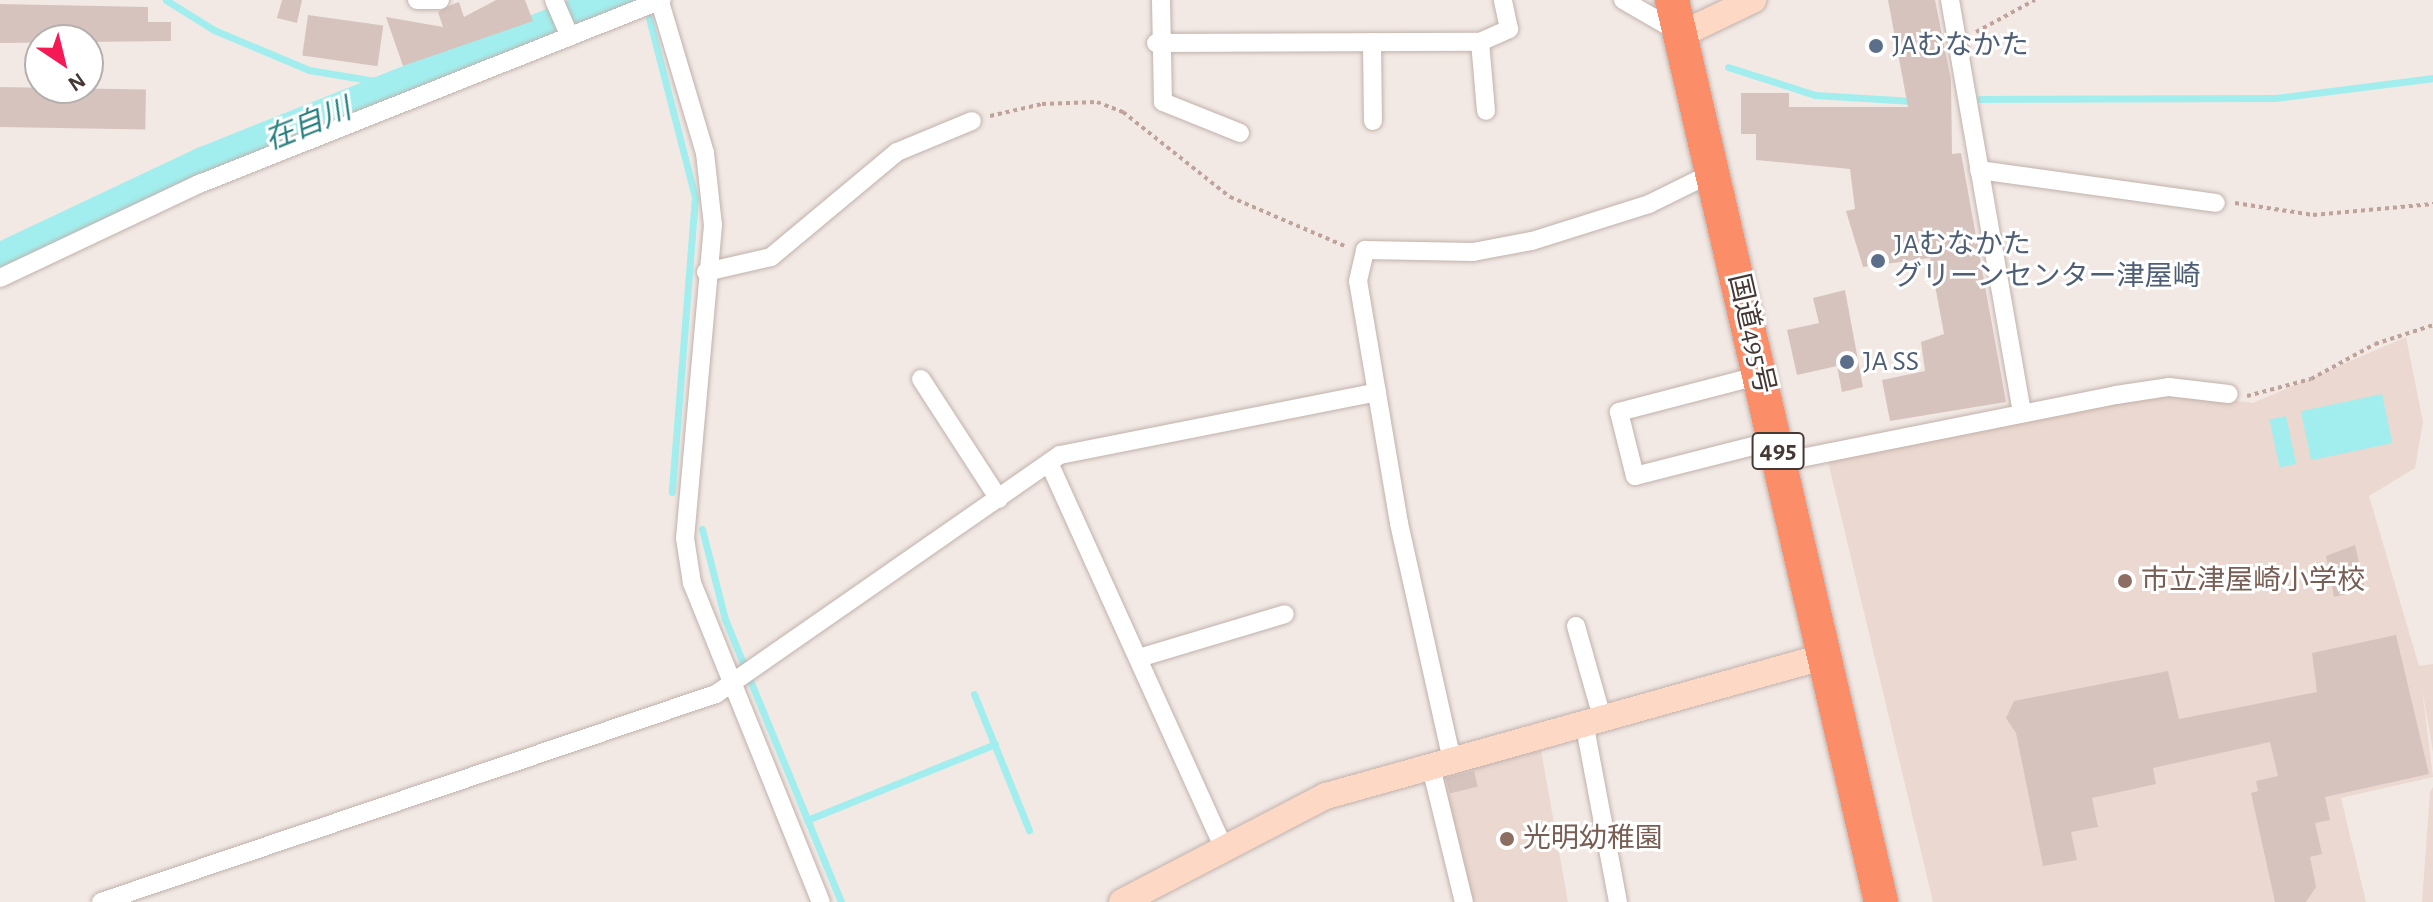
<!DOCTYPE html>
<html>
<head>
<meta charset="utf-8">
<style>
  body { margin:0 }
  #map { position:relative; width:2433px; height:902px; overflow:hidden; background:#f2e9e5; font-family:"Alegreya Sans","Noto Sans JP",sans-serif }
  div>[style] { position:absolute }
  .education>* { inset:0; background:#ebd8d0 }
  .water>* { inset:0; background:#a2eeee; transform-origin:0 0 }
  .stream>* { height:7px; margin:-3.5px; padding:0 3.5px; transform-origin:3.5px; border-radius:3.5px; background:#a2eeee }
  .river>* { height:40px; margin:-20px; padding:0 20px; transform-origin:20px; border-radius:20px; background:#a2eeee }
  .building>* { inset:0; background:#d7c3be; transform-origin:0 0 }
  .path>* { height:4px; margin-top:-2px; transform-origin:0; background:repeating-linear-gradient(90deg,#bfa29a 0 4px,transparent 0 8px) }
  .roads { filter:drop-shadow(0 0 2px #c1b1ab) drop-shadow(0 0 2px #c1b1ab) }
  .street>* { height:18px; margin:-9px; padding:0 9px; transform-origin:9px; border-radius:9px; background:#fff }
  .secondary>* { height:26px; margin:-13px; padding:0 13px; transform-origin:13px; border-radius:13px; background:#fdd8c5 }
  .highway>* { height:34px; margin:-17px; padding:0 17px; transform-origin:17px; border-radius:17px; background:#fb8d68 }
  .dots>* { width:22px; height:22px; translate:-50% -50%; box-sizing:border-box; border:4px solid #fff; border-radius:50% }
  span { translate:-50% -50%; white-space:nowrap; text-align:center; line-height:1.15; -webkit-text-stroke:6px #fff; paint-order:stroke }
  .shield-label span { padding:2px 6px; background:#fff; border:2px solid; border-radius:6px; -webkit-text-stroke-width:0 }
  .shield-label { font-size:26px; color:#453835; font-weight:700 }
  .service-label { font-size:28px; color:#4e5e75 }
  .left { translate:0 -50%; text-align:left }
  .street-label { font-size:28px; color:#453835 }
  .education-label { font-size:28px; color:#785e54 }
  .water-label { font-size:30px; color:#277f7f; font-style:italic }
  .north { position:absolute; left:24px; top:24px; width:80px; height:80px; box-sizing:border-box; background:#fff; border:2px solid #b5afae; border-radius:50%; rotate:145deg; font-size:22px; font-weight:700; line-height:32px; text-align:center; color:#453835 }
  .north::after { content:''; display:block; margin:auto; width:28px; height:36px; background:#f51a55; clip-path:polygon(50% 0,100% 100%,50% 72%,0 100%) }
</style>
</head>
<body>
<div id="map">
  <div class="education">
    <i style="clip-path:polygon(2406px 337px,2423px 422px,2415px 468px,2369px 496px,2419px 666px,2433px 664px,2433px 752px,2422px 688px,2433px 777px,2341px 798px,2366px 902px,1933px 902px,1827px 457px,2169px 393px,2253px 403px)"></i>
    <i style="clip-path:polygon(1541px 750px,1568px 902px,1473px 902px,1440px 777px)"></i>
    <i style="clip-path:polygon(2433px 787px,2433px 902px,2422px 902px,2430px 792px)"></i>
  </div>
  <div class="water">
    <i style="left:2382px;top:394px;width:50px;height:83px;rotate:78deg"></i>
    <i style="left:2286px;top:416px;width:49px;height:17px;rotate:78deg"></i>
  </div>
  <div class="stream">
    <i style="left:166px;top:0;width:57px;rotate:32deg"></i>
    <i style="left:214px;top:30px;width:103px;rotate:22.8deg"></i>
    <i style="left:309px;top:70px;width:97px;rotate:9.5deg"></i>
    <i style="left:649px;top:18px;width:185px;rotate:75.6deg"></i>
    <i style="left:695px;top:197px;width:296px;rotate:94.5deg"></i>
    <i style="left:1728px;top:67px;width:91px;rotate:17.8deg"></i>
    <i style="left:1815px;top:95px;width:98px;rotate:3.5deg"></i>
    <i style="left:1980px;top:99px;width:295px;rotate:-0.2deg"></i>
    <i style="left:2275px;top:98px;width:159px;rotate:-7.2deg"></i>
    <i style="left:702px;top:529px;width:93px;rotate:75.7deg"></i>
    <i style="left:725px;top:619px;width:306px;rotate:67.7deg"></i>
    <i style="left:974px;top:694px;width:147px;rotate:68deg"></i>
    <i style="left:807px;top:820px;width:203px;rotate:-22deg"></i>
  </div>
  <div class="river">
    <i style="left:0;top:263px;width:228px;rotate:-25.2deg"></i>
    <i style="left:206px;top:166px;width:449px;rotate:-21.7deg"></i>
  </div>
  <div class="building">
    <i style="clip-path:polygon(282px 0,302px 0,297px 23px,277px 18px)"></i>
    <i style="clip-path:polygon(496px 0,525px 0,533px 21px,403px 66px,386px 17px,443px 27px,438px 12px,451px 5px,459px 2px,464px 17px)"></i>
    <i style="clip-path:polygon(1888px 0,1935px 0,1951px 80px,1952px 154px,1961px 153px,2006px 402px,1890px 421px,1882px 380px,1925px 371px,1921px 342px,1944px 334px,1930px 258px,1863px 267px,1846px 211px,1855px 209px,1850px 169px,1756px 160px,1756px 134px,1741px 134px,1741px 93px,1789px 93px,1789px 107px,1908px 107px)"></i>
    <i style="clip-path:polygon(0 4px,148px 7px,148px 22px,171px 22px,171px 41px,0 43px)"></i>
    <i style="left:308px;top:15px;width:76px;height:41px;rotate:8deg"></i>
    <i style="left:0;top:87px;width:146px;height:40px;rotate:1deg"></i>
    <i style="clip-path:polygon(1845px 290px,1863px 387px,1842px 392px,1837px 366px,1797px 375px,1787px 330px,1819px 323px,1813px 298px)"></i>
    <i style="clip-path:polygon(2355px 545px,2365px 589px,2334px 597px,2326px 556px)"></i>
    <i style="clip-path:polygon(2396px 635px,2429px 774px,2325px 797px,2330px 820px,2315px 823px,2322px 854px,2310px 857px,2316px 887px,2306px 902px,2275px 902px,2251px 793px,2258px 791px,2256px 781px,2278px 776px,2270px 742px,2153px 768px,2156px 784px,2092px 798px,2098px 827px,2071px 832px,2077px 860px,2043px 866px,2016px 733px,2006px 718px,2014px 701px,2168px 671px,2179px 719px,2317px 692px,2312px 653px)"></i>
    <i style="left:1474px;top:771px;width:16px;height:29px;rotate:76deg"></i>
  </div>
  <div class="path">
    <i style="left:1976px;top:32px;width:67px;rotate:-28.5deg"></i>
    <i style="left:990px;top:116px;width:53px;rotate:-13deg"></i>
    <i style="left:1042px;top:104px;width:55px;rotate:-2.1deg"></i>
    <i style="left:1097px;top:102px;width:28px;rotate:21deg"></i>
    <i style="left:1123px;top:112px;width:137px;rotate:38.5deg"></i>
    <i style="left:1230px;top:197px;width:125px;rotate:23.1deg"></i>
    <i style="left:2235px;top:203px;width:79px;rotate:8.7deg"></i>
    <i style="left:2313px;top:215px;width:121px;rotate:-5.2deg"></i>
    <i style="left:2247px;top:396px;width:66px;rotate:-14.9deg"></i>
    <i style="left:2311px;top:379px;width:73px;rotate:-28.7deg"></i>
    <i style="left:2375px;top:344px;width:61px;rotate:-18.1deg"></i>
  </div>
  <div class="roads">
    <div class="street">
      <i style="left:417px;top:0;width:23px"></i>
      <i style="left:554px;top:0;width:40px;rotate:66.6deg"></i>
      <i style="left:1161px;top:0;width:102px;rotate:88.9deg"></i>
      <i style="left:1163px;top:102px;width:83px;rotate:21.9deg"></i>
      <i style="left:1623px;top:0;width:68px;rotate:30deg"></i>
      <i style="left:1950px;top:0;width:418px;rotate:80.1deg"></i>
      <i style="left:660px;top:2px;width:158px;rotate:73.4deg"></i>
      <i style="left:705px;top:153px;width:72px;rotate:83.7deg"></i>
      <i style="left:713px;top:225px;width:314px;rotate:95.1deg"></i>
      <i style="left:685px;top:538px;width:46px;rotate:81.2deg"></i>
      <i style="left:692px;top:583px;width:344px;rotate:68deg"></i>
      <i style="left:1372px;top:42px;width:79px;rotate:89.3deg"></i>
      <i style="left:1480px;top:42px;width:69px;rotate:85deg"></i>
      <i style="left:1156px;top:43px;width:324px;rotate:-0.2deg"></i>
      <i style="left:1480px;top:42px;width:32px;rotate:-24deg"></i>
      <i style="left:1509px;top:29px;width:30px;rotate:-102deg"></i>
      <i style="left:1979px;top:170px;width:239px;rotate:7.9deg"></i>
      <i style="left:706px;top:272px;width:67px;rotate:-13deg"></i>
      <i style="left:771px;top:257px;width:164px;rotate:-39.8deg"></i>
      <i style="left:897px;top:152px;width:81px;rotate:-22.5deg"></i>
      <i style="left:0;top:278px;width:220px;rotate:-25.3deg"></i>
      <i style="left:199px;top:184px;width:498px;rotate:-21.7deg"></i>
      <i style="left:1761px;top:375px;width:147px;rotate:165.4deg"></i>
      <i style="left:1619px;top:412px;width:66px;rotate:76deg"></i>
      <i style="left:1635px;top:476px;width:146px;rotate:-14.3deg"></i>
      <i style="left:921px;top:379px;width:143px;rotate:57deg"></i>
      <i style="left:1781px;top:462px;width:342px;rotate:-11.3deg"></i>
      <i style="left:2116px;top:395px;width:54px;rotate:-8.6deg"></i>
      <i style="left:2169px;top:387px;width:60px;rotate:6.7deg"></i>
      <i style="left:1050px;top:465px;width:419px;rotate:65.6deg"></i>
      <i style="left:1576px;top:626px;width:95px;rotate:74.1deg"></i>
      <i style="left:1142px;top:657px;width:149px;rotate:-16.7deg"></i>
      <i style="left:1584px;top:722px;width:183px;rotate:79.3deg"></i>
      <i style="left:1451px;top:756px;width:239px;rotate:-102.6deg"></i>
      <i style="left:1399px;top:523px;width:245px;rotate:-99.6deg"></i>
      <i style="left:1358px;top:281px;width:32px;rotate:-77deg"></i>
      <i style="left:1365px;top:250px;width:108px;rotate:1.1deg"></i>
      <i style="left:1473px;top:252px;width:60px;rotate:-10.6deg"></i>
      <i style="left:1532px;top:241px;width:123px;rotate:-17.5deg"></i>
      <i style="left:1649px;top:204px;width:72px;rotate:-26.2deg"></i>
      <i style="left:1430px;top:763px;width:143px;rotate:76.3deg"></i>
      <i style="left:101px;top:902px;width:649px;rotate:-18.69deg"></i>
      <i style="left:716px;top:694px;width:419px;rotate:-34.8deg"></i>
      <i style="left:1060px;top:455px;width:323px;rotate:-11.2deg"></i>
    </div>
    <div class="secondary">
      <i style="left:1682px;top:34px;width:79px;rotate:-25.6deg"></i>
      <i style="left:1122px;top:902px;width:230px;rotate:-27.5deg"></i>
      <i style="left:1326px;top:796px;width:519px;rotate:-15.64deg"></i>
    </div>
    <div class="highway">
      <i style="left:1672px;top:0;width:926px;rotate:76.95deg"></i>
    </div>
  </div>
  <div class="dots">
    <i style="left:1876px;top:46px;background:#5c6f8a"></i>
    <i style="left:1878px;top:261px;background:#5c6f8a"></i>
    <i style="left:1847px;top:362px;background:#5c6f8a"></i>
    <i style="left:2125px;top:581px;background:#8d6e63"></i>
    <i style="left:1507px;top:839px;background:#8d6e63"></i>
  </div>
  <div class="shield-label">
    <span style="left:1778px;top:451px">495</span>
  </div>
  <div class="service-label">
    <span class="left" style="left:1892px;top:46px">JAむなかた</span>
    <span class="left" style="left:1894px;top:261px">JAむなかた<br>グリーンセンター津屋崎</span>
    <span class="left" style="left:1863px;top:362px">JA SS</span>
  </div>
  <div class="street-label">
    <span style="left:1751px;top:334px;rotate:77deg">国道495号</span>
  </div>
  <div class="education-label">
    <span class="left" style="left:2141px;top:581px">市立津屋崎小学校</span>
    <span class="left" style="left:1523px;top:839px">光明幼稚園</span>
  </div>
  <div class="water-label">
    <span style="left:308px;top:125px;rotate:-22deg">在自川</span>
  </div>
  <div class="north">N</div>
</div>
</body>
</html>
